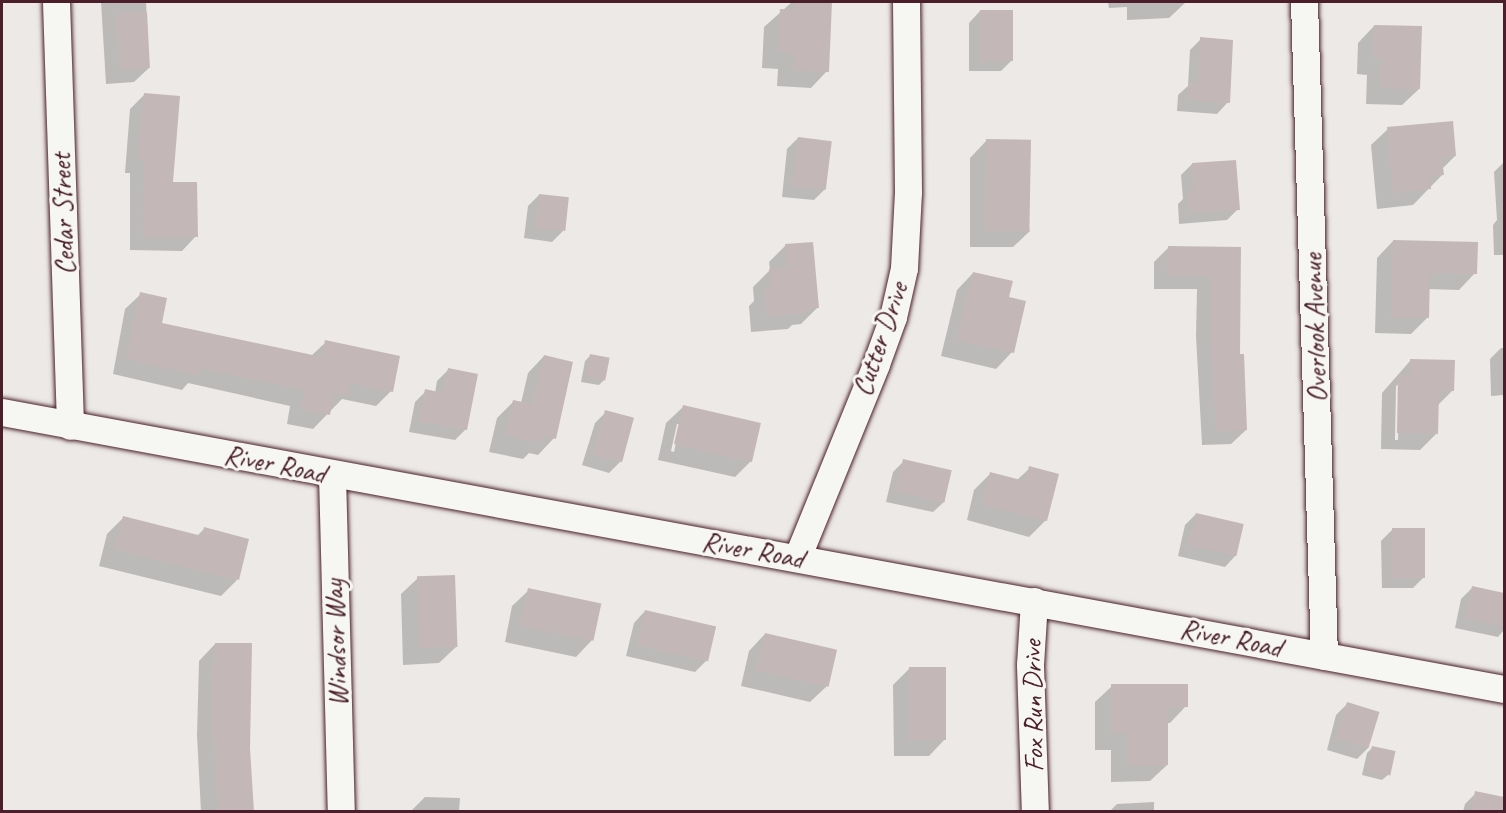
<!DOCTYPE html>
<html>
<head>
<meta charset="utf-8">
<style>
  body { margin:0 }
  #map { position:relative; width:1506px; height:813px; overflow:hidden; background:#ece9e6; font-family:Caveat,sans-serif }
  div>[style] { position:absolute }
  .shadow>* { inset:0; background:#0003 }
  .building>* { inset:0; background:#c4b7b7; transform-origin:0 0 }
  .roads { filter:drop-shadow(0 0 2px #4a1f2b) drop-shadow(0 0 2px #4a1f2b) }
  .minor>* { height:27px; margin:-13.5px; padding:0 13.5px; transform-origin:13.5px; border-radius:13.5px; background:#f6f6f2 }
  span { translate:-50% -50%; white-space:nowrap; text-align:center; line-height:1.15; -webkit-text-stroke:6px #f6f6f2; paint-order:stroke }
  .street-label { font-size:28px; color:#4a1f2b }
  .frame { position:absolute; inset:0; border:3px solid #4a1f2b; pointer-events:none }
</style>
</head>
<body>
<div id="map">
  <div class="shadow">
    <i style="clip-path:polygon(101px 2px,146px 2px,149px 68px,134px 82px,106px 84px)"></i>
    <i style="clip-path:polygon(792px 2px,831px 2px,827px 71px,811px 88px,777px 86px,778px 69px,762px 68px,764px 27px)"></i>
    <i style="clip-path:polygon(1108px 2px,1186px 2px,1169px 18px,1127px 20px,1127px 7px,1109px 8px)"></i>
    <i style="clip-path:polygon(980px 11px,1012px 60px,1001px 71px,969px 71px,969px 23px)"></i>
    <i style="clip-path:polygon(1374px 26px,1419px 89px,1402px 105px,1366px 104px,1367px 75px,1357px 74px,1358px 43px)"></i>
    <i style="clip-path:polygon(1201px 39px,1228px 102px,1217px 114px,1177px 111px,1178px 95px,1188px 86px,1190px 50px)"></i>
    <i style="clip-path:polygon(144px 95px,171px 184px,196px 236px,182px 251px,130px 250px,130px 173px,125px 173px,130px 109px)"></i>
    <i style="clip-path:polygon(1388px 129px,1455px 156px,1442px 169px,1443px 174px,1413px 205px,1377px 209px,1371px 145px)"></i>
    <i style="clip-path:polygon(798px 138px,825px 189px,814px 200px,782px 197px,787px 149px)"></i>
    <i style="clip-path:polygon(986px 141px,1030px 231px,1013px 247px,970px 247px,970px 158px)"></i>
    <i style="clip-path:polygon(1504px 162px,1504px 255px,1494px 255px,1493px 225px,1497px 220px,1494px 172px)"></i>
    <i style="clip-path:polygon(1192px 164px,1238px 209px,1227px 220px,1179px 224px,1178px 204px,1183px 199px,1181px 175px)"></i>
    <i style="clip-path:polygon(539px 195px,563px 231px,552px 242px,524px 238px,528px 206px)"></i>
    <i style="clip-path:polygon(1393px 241px,1475px 273px,1459px 290px,1428px 289px,1428px 317px,1411px 334px,1375px 333px,1377px 258px)"></i>
    <i style="clip-path:polygon(786px 245px,817px 308px,801px 324px,792px 325px,788px 329px,751px 332px,749px 306px,754px 301px,753px 287px,770px 270px,769px 262px)"></i>
    <i style="clip-path:polygon(1169px 247px,1240px 249px,1238px 355px,1246px 430px,1231px 444px,1202px 445px,1196px 336px,1197px 289px,1154px 289px,1154px 262px)"></i>
    <i style="clip-path:polygon(973px 273px,1007px 298px,1012px 352px,996px 369px,941px 356px,957px 290px)"></i>
    <i style="clip-path:polygon(141px 294px,160px 324px,311px 356px,326px 342px,391px 391px,376px 406px,342px 399px,313px 429px,287px 424px,290px 406px,188px 383px,182px 390px,113px 374px,125px 309px)"></i>
    <i style="clip-path:polygon(1501px 348px,1504px 348px,1504px 395px,1491px 396px,1490px 359px)"></i>
    <i style="clip-path:polygon(544px 356px,554px 438px,538px 455px,529px 453px,523px 459px,489px 452px,497px 418px,513px 402px,521px 403px,528px 373px)"></i>
    <i style="clip-path:polygon(590px 356px,604px 380px,599px 385px,581px 382px,585px 361px)"></i>
    <i style="clip-path:polygon(evenodd,1410px 361px,1453px 390px,1437px 406px,1437px 433px,1420px 450px,1381px 449px,1382px 393px,1410px 361px,1400px 383px,1398px 440px,1395px 440px,1396px 386px,1400px 383px)"></i>
    <i style="clip-path:polygon(448px 370px,466px 429px,455px 440px,409px 432px,415px 402px,426px 391px,435px 393px,437px 381px)"></i>
    <i style="clip-path:polygon(evenodd,683px 407px,751px 461px,735px 477px,658px 460px,666px 423px,683px 407px,677px 424px,680px 424px,674px 452px,671px 451px,677px 424px)"></i>
    <i style="clip-path:polygon(606px 412px,620px 462px,609px 473px,582px 465px,595px 423px)"></i>
    <i style="clip-path:polygon(904px 461px,945px 501px,933px 512px,886px 502px,893px 472px)"></i>
    <i style="clip-path:polygon(1030px 468px,1046px 520px,1029px 537px,967px 520px,974px 490px,991px 473px,1017px 480px)"></i>
    <i style="clip-path:polygon(1196px 514px,1236px 555px,1225px 567px,1178px 556px,1185px 525px)"></i>
    <i style="clip-path:polygon(123px 518px,197px 536px,204px 529px,237px 580px,221px 596px,99px 566px,107px 534px)"></i>
    <i style="clip-path:polygon(1392px 530px,1424px 577px,1413px 588px,1382px 588px,1381px 541px)"></i>
    <i style="clip-path:polygon(418px 578px,456px 647px,439px 663px,403px 665px,401px 594px)"></i>
    <i style="clip-path:polygon(1472px 588px,1504px 595px,1504px 630px,1498px 637px,1455px 628px,1461px 599px)"></i>
    <i style="clip-path:polygon(529px 590px,592px 640px,576px 657px,505px 642px,512px 606px)"></i>
    <i style="clip-path:polygon(645px 611px,706px 661px,695px 672px,626px 656px,634px 623px)"></i>
    <i style="clip-path:polygon(765px 634px,827px 686px,810px 702px,741px 686px,749px 651px)"></i>
    <i style="clip-path:polygon(215px 644px,249px 748px,252px 812px,201px 812px,197px 735px,199px 661px)"></i>
    <i style="clip-path:polygon(910px 668px,945px 739px,929px 756px,894px 756px,893px 685px)"></i>
    <i style="clip-path:polygon(1112px 686px,1186px 706px,1170px 723px,1167px 723px,1167px 765px,1150px 781px,1111px 782px,1111px 750px,1095px 750px,1095px 702px)"></i>
    <i style="clip-path:polygon(1347px 704px,1368px 748px,1357px 759px,1327px 750px,1336px 715px)"></i>
    <i style="clip-path:polygon(1372px 748px,1388px 775px,1382px 780px,1362px 775px,1367px 753px)"></i>
    <i style="clip-path:polygon(1476px 793px,1504px 799px,1504px 812px,1463px 812px,1465px 804px)"></i>
    <i style="clip-path:polygon(425px 797px,460px 798px,459px 812px,410px 812px)"></i>
    <i style="clip-path:polygon(1154px 802px,1154px 812px,1109px 812px,1117px 804px)"></i>
  </div>
  <div class="building">
    <i style="clip-path:polygon(795px 2px,832px 2px,829px 72px,793px 70px,794px 53px,778px 52px,780px 9px,795px 10px)"></i>
    <i style="left:980px;top:10px;width:33px;height:51px"></i>
    <i style="left:147px;top:12px;width:56px;height:30px;rotate:87deg"></i>
    <i style="clip-path:polygon(1374px 25px,1422px 26px,1420px 89px,1382px 88px,1382px 59px,1373px 58px)"></i>
    <i style="clip-path:polygon(1200px 37px,1233px 40px,1230px 103px,1188px 100px,1189px 83px,1198px 83px)"></i>
    <i style="clip-path:polygon(144px 93px,180px 96px,173px 182px,197px 182px,198px 237px,143px 237px,144px 160px,138px 159px)"></i>
    <i style="clip-path:polygon(1453px 121px,1456px 156px,1442px 158px,1444px 175px,1430px 176px,1431px 189px,1393px 193px,1387px 127px)"></i>
    <i style="left:798px;top:137px;width:34px;height:49px;rotate:7deg"></i>
    <i style="left:986px;top:139px;width:45px;height:92px;rotate:1deg"></i>
    <i style="clip-path:polygon(1236px 160px,1240px 210px,1190px 213px,1188px 192px,1194px 191px,1192px 163px)"></i>
    <i style="left:539px;top:194px;width:30px;height:34px;rotate:6deg"></i>
    <i style="clip-path:polygon(1393px 240px,1478px 242px,1477px 274px,1430px 273px,1429px 318px,1391px 317px)"></i>
    <i style="clip-path:polygon(813px 242px,819px 308px,806px 309px,806px 313px,767px 316px,765px 288px,771px 288px,769px 269px,787px 268px,785px 244px)"></i>
    <i style="clip-path:polygon(1168px 246px,1241px 247px,1240px 354px,1244px 354px,1247px 430px,1216px 431px,1210px 321px,1211px 276px,1167px 275px)"></i>
    <i style="clip-path:polygon(973px 272px,1013px 281px,1009px 297px,1026px 301px,1014px 353px,957px 340px)"></i>
    <i style="clip-path:polygon(140px 292px,167px 298px,162px 323px,322px 357px,325px 340px,400px 356px,393px 392px,350px 383px,347px 396px,334px 393px,330px 415px,301px 409px,305px 390px,200px 368px,199px 375px,127px 359px)"></i>
    <i style="left:590px;top:354px;width:20px;height:23px;rotate:11deg"></i>
    <i style="clip-path:polygon(544px 355px,573px 362px,556px 439px,543px 436px,541px 443px,505px 435px,513px 400px,532px 404px)"></i>
    <i style="clip-path:polygon(1410px 359px,1455px 360px,1454px 391px,1439px 391px,1438px 434px,1397px 433px,1398px 375px,1410px 375px)"></i>
    <i style="clip-path:polygon(448px 368px,478px 374px,467px 430px,419px 421px,425px 389px,443px 393px)"></i>
    <i style="left:683px;top:405px;width:80px;height:40px;rotate:13deg"></i>
    <i style="left:605px;top:410px;width:30px;height:46px;rotate:15deg"></i>
    <i style="left:903px;top:459px;width:50px;height:33px;rotate:13deg"></i>
    <i style="clip-path:polygon(1029px 466px,1059px 474px,1047px 521px,982px 504px,990px 472px,1025px 481px)"></i>
    <i style="left:1196px;top:513px;width:49px;height:33px;rotate:13deg"></i>
    <i style="clip-path:polygon(123px 516px,202px 536px,204px 527px,249px 539px,239px 580px,114px 549px)"></i>
    <i style="left:1392px;top:528px;width:33px;height:50px"></i>
    <i style="left:455px;top:575px;width:72px;height:38px;rotate:88deg"></i>
    <i style="clip-path:polygon(1472px 586px,1504px 593px,1504px 626px,1465px 617px)"></i>
    <i style="left:528px;top:588px;width:75px;height:38px;rotate:12deg"></i>
    <i style="left:645px;top:610px;width:73px;height:36px;rotate:13deg"></i>
    <i style="left:765px;top:633px;width:74px;height:38px;rotate:13deg"></i>
    <i style="clip-path:polygon(215px 643px,252px 643px,250px 748px,254px 812px,218px 812px,213px 718px)"></i>
    <i style="left:909px;top:667px;width:37px;height:73px"></i>
    <i style="clip-path:polygon(1111px 684px,1188px 684px,1188px 707px,1168px 707px,1168px 765px,1127px 766px,1127px 734px,1111px 734px)"></i>
    <i style="left:1347px;top:702px;width:34px;height:38px;rotate:17deg"></i>
    <i style="left:1372px;top:746px;width:24px;height:25px;rotate:12deg"></i>
    <i style="clip-path:polygon(1475px 791px,1504px 797px,1504px 812px,1471px 812px)"></i>
  </div>
  <div class="roads">
    <div class="minor">
      <i style="left:56px;top:2px;width:424px;rotate:88.1deg"></i>
      <i style="left:1304px;top:2px;width:654px;rotate:88.25deg"></i>
      <i style="left:2px;top:412px;width:1527px;rotate:10.45deg"></i>
      <i style="left:332px;top:475px;width:337px;rotate:88.5deg"></i>
      <i style="left:797px;top:558px;width:209px;rotate:-67.8deg"></i>
      <i style="left:876px;top:364px;width:50px;rotate:-70.1deg"></i>
      <i style="left:893px;top:317px;width:50px;rotate:-77.3deg"></i>
      <i style="left:904px;top:268px;width:76px;rotate:-87deg"></i>
      <i style="left:908px;top:192px;width:190px;rotate:-90.6deg"></i>
      <i style="left:1034px;top:601px;width:64px;rotate:93.6deg"></i>
      <i style="left:1030px;top:665px;width:147px;rotate:88.1deg"></i>
    </div>
  </div>
  <div class="street-label">
    <span style="left:63px;top:214px;rotate:-92deg">Cedar Street</span>
    <span style="left:1315px;top:328px;rotate:-92deg">Overlook Avenue</span>
    <span style="left:880px;top:339px;rotate:-71deg">Cutter Drive</span>
    <span style="left:275px;top:464px;rotate:11deg">River Road</span>
    <span style="left:753px;top:550px;rotate:10deg">River Road</span>
    <span style="left:1231px;top:638px;rotate:11deg">River Road</span>
    <span style="left:336px;top:643px;rotate:-92deg">Windsor Way</span>
    <span style="left:1033px;top:706px;rotate:-91deg">Fox Run Drive</span>
  </div>
  <div class="frame"></div>
</div>
</body>
</html>
